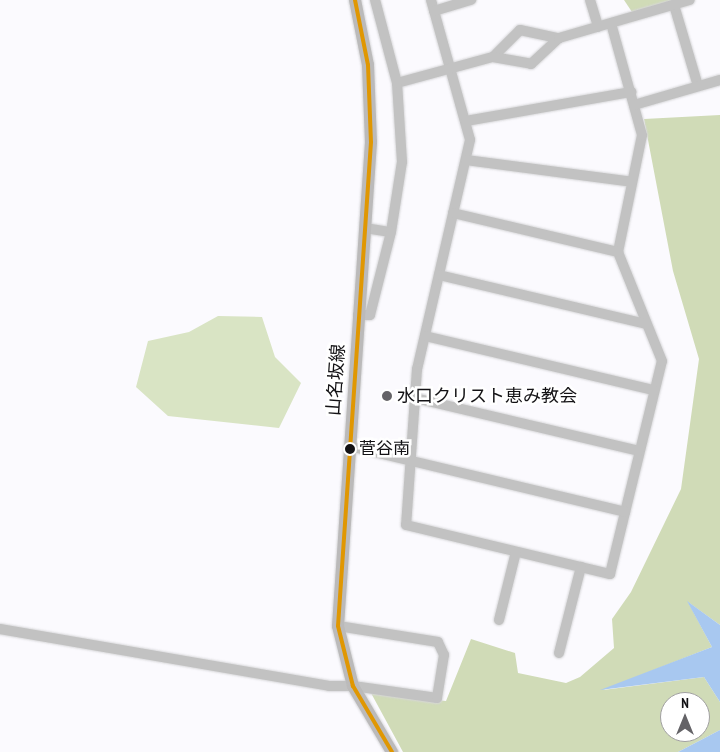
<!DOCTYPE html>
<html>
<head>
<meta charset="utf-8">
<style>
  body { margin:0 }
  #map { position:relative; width:720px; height:752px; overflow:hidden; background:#fbfafe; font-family:"PT Sans Narrow","Noto Sans JP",sans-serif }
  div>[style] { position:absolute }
  .green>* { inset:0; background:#d9e4c4 }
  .forest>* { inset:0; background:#d0dbb7 }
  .water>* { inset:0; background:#a8c8f0 }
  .roads { filter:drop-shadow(0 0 1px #d6d6d8) drop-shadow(0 0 1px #d6d6d8) }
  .minor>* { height:10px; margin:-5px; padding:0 5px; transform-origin:5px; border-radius:5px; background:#c2c2c2 }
  .major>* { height:12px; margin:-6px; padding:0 6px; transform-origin:6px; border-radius:6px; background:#bbbaba }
  .bus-1>* { height:4px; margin:-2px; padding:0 2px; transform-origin:2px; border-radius:2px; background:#e09702 }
  .dots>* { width:14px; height:14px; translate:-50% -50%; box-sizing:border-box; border:2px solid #fff; border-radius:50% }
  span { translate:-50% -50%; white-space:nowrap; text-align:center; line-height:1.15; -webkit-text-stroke:5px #fff; paint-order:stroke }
  .bus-label { font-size:17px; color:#131215 }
  .left { translate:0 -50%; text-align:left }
  .street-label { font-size:18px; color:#131215 }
  .poi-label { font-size:18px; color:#131215 }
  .north { position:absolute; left:660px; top:692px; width:50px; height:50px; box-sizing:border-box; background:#fff; border:1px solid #a1a0a1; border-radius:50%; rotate:0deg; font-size:14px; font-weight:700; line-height:20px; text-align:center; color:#131215 }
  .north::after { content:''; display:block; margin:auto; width:18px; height:22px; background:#646367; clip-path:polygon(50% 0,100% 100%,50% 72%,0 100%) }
</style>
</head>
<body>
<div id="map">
  <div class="green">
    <i style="clip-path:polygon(218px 316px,262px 317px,275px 357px,301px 383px,279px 428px,168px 416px,136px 387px,148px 341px,189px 332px)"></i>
  </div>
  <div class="forest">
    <i style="clip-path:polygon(624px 0,675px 0,632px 12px)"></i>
    <i style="clip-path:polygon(evenodd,720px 115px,720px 625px,688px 602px,712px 647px,603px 690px,704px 677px,720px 702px,720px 730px,678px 752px,403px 752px,371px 693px,446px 701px,471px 639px,515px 653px,518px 673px,566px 683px,580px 677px,614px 648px,612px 619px,631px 592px,681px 489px,699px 359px,673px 271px,644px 119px,720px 115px,670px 702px,700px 702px,700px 732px,670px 732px,670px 702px)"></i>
  </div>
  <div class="water">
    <i style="clip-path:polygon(687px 601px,720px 625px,720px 702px,704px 677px,600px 690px,712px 647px)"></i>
    <i style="clip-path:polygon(720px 730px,720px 752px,678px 752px)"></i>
  </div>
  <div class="roads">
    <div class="minor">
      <i style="left:431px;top:0;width:145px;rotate:74.4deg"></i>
      <i style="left:470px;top:140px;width:235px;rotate:103deg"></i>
      <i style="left:417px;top:369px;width:156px;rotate:94deg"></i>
      <i style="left:406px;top:525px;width:210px;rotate:13.5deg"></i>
      <i style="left:610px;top:574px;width:219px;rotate:-76.3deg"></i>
      <i style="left:662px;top:361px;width:118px;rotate:-112deg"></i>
      <i style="left:618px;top:252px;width:119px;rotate:-78.4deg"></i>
      <i style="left:642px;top:135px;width:116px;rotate:-105.5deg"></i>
      <i style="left:590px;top:0;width:28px;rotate:73deg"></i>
      <i style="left:674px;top:5px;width:84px;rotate:73.5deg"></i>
      <i style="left:434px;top:11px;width:39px;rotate:-17deg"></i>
      <i style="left:493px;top:57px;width:38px;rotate:-45deg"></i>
      <i style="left:520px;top:30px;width:40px;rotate:12deg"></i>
      <i style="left:397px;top:83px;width:99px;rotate:-15.2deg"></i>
      <i style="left:493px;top:57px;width:39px;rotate:10deg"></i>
      <i style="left:531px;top:64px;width:38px;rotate:-43deg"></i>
      <i style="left:559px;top:38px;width:136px;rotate:-16.2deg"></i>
      <i style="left:634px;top:105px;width:90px;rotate:-16.2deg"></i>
      <i style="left:466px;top:121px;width:168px;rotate:-10deg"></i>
      <i style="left:466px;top:160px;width:167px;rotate:7.5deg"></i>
      <i style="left:453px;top:213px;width:170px;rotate:13.3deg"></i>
      <i style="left:365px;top:228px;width:26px;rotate:9deg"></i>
      <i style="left:391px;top:232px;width:71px;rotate:-81.1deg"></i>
      <i style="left:402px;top:162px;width:79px;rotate:-93.6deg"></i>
      <i style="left:397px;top:83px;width:86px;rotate:-104.8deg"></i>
      <i style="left:439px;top:275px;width:213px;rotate:13.3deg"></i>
      <i style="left:358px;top:315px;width:12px"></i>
      <i style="left:370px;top:315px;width:86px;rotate:-75.8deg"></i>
      <i style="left:425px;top:336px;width:235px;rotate:13.3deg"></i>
      <i style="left:415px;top:398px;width:230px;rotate:13.3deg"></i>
      <i style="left:349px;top:446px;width:284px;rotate:13.4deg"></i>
      <i style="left:499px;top:620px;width:70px;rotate:-76deg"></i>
      <i style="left:0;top:629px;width:334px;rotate:9.8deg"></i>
      <i style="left:329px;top:686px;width:24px"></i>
      <i style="left:353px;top:686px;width:85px;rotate:8.1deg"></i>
      <i style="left:437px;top:698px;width:44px;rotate:-80.8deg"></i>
      <i style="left:444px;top:655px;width:14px;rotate:-115deg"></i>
      <i style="left:438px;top:642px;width:101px;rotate:-170.9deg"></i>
      <i style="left:559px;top:653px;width:89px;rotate:-75.7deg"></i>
    </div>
    <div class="major">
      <i style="left:355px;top:0;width:66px;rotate:78.7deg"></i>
      <i style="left:368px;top:65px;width:77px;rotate:87.8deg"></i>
      <i style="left:371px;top:142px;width:485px;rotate:93.9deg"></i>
      <i style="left:338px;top:626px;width:62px;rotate:76deg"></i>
      <i style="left:353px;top:686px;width:77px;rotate:59.4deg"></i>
    </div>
  </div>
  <div class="bus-1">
    <i style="left:355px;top:0;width:66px;rotate:78.7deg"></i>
    <i style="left:368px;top:65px;width:77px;rotate:87.8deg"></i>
    <i style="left:371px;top:142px;width:485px;rotate:93.9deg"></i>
    <i style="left:338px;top:626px;width:62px;rotate:76deg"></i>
    <i style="left:353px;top:686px;width:77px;rotate:59.4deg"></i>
  </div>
  <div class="dots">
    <i style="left:387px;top:396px;background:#646367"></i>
    <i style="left:350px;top:449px;background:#131215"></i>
  </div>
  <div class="bus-label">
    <span class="left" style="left:359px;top:449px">菅谷南</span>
  </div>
  <div class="street-label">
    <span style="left:336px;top:380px;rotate:-86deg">山名坂線</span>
  </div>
  <div class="poi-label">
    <span class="left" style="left:397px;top:396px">水口クリスト恵み教会</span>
  </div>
  <div class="north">N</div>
</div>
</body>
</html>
